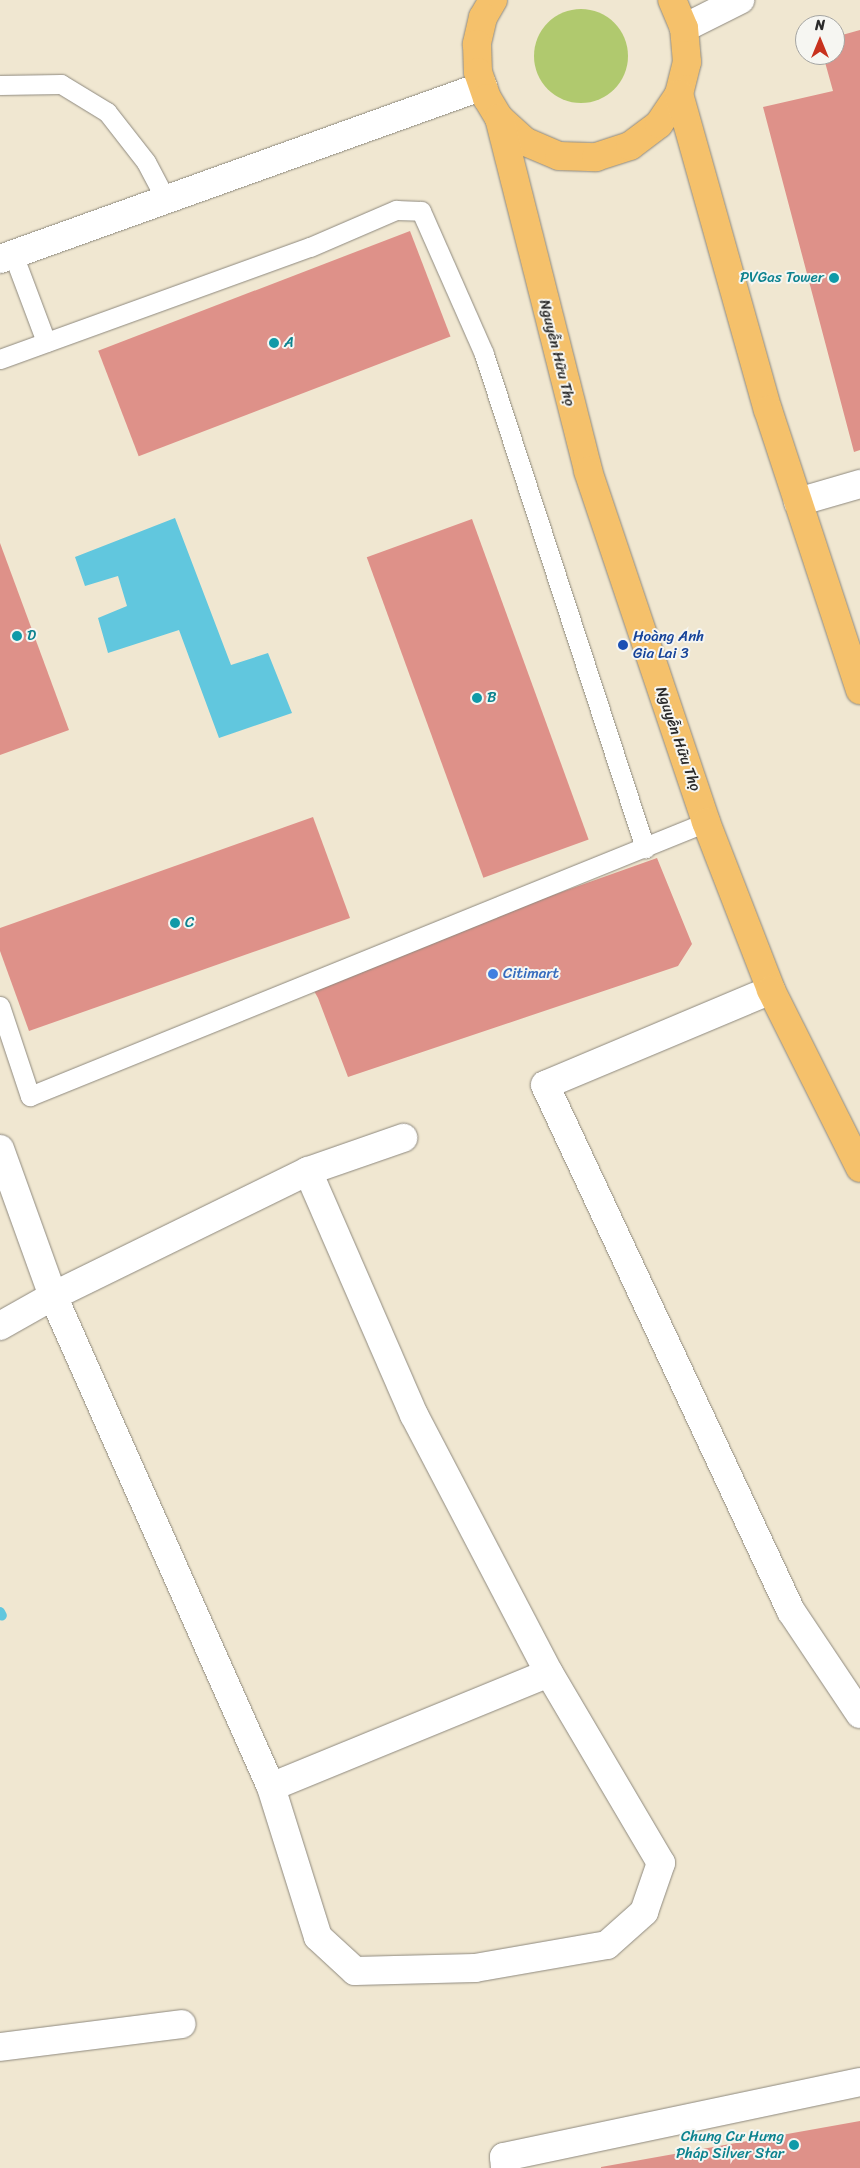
<!DOCTYPE html>
<html>
<head>
<meta charset="utf-8">
<style>
  body { margin:0 }
  #map { position:relative; width:860px; height:2168px; overflow:hidden; background:#f0e7d1; font-family:Sriracha,sans-serif }
  div>[style] { position:absolute }
  .green>* { inset:0; background:#b0c96e }
  .round { border-radius:50% }
  .water>* { inset:0; background:#61c7de }
  .stream>* { height:10px; margin:-5px; padding:0 5px; transform-origin:5px; border-radius:5px; background:#61c7de }
  .building>* { inset:0; background:#de9189; transform-origin:0 0 }
  .roads { filter:drop-shadow(0 0 1px #8e897e) drop-shadow(0 0 1px #8e897e) }
  .service>* { height:19px; margin:-9.5px; padding:0 9.5px; transform-origin:9.5px; border-radius:9.5px; background:#fff }
  .minor>* { height:28px; margin:-14px; padding:0 14px; transform-origin:14px; border-radius:14px; background:#fff }
  .primary>* { height:28px; margin:-14px; padding:0 14px; transform-origin:14px; border-radius:14px; background:#f5c16b }
  .dots>* { width:14px; height:14px; translate:-50% -50%; box-sizing:border-box; border:2px solid #f6f6f2; border-radius:50% }
  span { translate:-50% -50%; white-space:nowrap; text-align:center; line-height:1.15; -webkit-text-stroke:4px #f6f6f2; paint-order:stroke }
  .culture-label { font-size:15px; color:#0d838f }
  .right { translate:-100% -50%; text-align:right }
  .left { translate:0 -50%; text-align:left }
  .street-label { font-size:15px; color:#2b2b2b }
  .transit-label { font-size:15px; color:#164399 }
  .shop-label { font-size:15px; color:#366cbe }
  .north { position:absolute; left:795px; top:15px; width:50px; height:50px; box-sizing:border-box; background:#f6f6f2; border:1px solid #a5a5a2; border-radius:50%; rotate:0deg; font-size:14px; font-weight:700; line-height:20px; text-align:center; color:#2b2b2b }
  .north::after { content:''; display:block; margin:auto; width:18px; height:22px; background:#c8321e; clip-path:polygon(50% 0,100% 100%,50% 72%,0 100%) }
</style>
</head>
<body>
<div id="map">
  <div class="green">
    <i class="round" style="left:534px;top:9px;width:94px;height:94px"></i>
  </div>
  <div class="water">
    <i style="clip-path:polygon(175px 518px,231px 665px,268px 653px,292px 713px,219px 738px,179px 630px,108px 653px,98px 618px,127px 606px,118px 576px,85px 586px,75px 557px)"></i>
  </div>
  <div class="stream">
    <i style="left:0;top:1612px;width:4px;rotate:63deg"></i>
  </div>
  <div class="building">
    <i style="clip-path:polygon(860px 30px,860px 450px,854px 452px,763px 107px,833px 91px,823px 55px,835px 55px,835px 37px)"></i>
    <i style="left:410px;top:231px;width:113px;height:334px;rotate:69deg"></i>
    <i style="left:472px;top:519px;width:341px;height:112px;rotate:70deg"></i>
    <i style="clip-path:polygon(0 543px,69px 730px,0 755px)"></i>
    <i style="clip-path:polygon(313px 817px,350px 918px,29px 1031px,0 951px,0 928px)"></i>
    <i style="clip-path:polygon(657px 858px,692px 944px,678px 966px,348px 1077px,318px 998px,309px 982px)"></i>
    <i style="clip-path:polygon(860px 2121px,860px 2168px,601px 2168px,601px 2167px)"></i>
  </div>
  <div class="roads">
    <div class="service">
      <i style="left:0;top:85px;width:61px;rotate:-0.9deg"></i>
      <i style="left:61px;top:84px;width:54px;rotate:31.3deg"></i>
      <i style="left:107px;top:112px;width:63px;rotate:52deg"></i>
      <i style="left:146px;top:162px;width:41px;rotate:62.2deg"></i>
      <i style="left:13px;top:254px;width:94px;rotate:69.4deg"></i>
      <i style="left:0;top:359px;width:330px;rotate:-19.9deg"></i>
      <i style="left:310px;top:247px;width:94px;rotate:-23.3deg"></i>
      <i style="left:396px;top:210px;width:25px;rotate:2deg"></i>
      <i style="left:421px;top:211px;width:156px;rotate:66.2deg"></i>
      <i style="left:484px;top:354px;width:520px;rotate:71.95deg"></i>
      <i style="left:0;top:1006px;width:95px;rotate:71.6deg"></i>
      <i style="left:30px;top:1096px;width:729px;rotate:-22.06deg"></i>
    </div>
    <div class="minor">
      <i style="left:684px;top:28px;width:63px;rotate:-26.6deg"></i>
      <i style="left:0;top:259px;width:513px;rotate:-19.71deg"></i>
      <i style="left:798px;top:502px;width:65px;rotate:-16.2deg"></i>
      <i style="left:771px;top:990px;width:245px;rotate:157.2deg"></i>
      <i style="left:545px;top:1085px;width:581px;rotate:64.94deg"></i>
      <i style="left:791px;top:1611px;width:124px;rotate:56.2deg"></i>
      <i style="left:0;top:1149px;width:156px;rotate:70.2deg"></i>
      <i style="left:53px;top:1296px;width:537px;rotate:66.06deg"></i>
      <i style="left:271px;top:1787px;width:157px;rotate:72.6deg"></i>
      <i style="left:318px;top:1937px;width:50px;rotate:42.6deg"></i>
      <i style="left:355px;top:1971px;width:120px;rotate:-1.4deg"></i>
      <i style="left:475px;top:1968px;width:134px;rotate:-9.9deg"></i>
      <i style="left:607px;top:1945px;width:50px;rotate:-41.7deg"></i>
      <i style="left:644px;top:1912px;width:52px;rotate:-70.9deg"></i>
      <i style="left:661px;top:1863px;width:221px;rotate:-120.5deg"></i>
      <i style="left:549px;top:1673px;width:291px;rotate:-117.6deg"></i>
      <i style="left:414px;top:1415px;width:266px;rotate:-113.5deg"></i>
      <i style="left:0;top:1326px;width:61px;rotate:-29.5deg"></i>
      <i style="left:53px;top:1296px;width:284px;rotate:-26.1deg"></i>
      <i style="left:308px;top:1171px;width:101px;rotate:-19.2deg"></i>
      <i style="left:271px;top:1787px;width:300px;rotate:-22.3deg"></i>
      <i style="left:0;top:2047px;width:183px;rotate:-7.2deg"></i>
      <i style="left:505px;top:2168px;width:11px;rotate:-95deg"></i>
      <i style="left:504px;top:2157px;width:364px;rotate:-11.9deg"></i>
    </div>
    <div class="primary">
      <i style="left:493px;top:0;width:20px;rotate:120deg"></i>
      <i style="left:483px;top:17px;width:28px;rotate:103deg"></i>
      <i style="left:477px;top:44px;width:28px;rotate:88deg"></i>
      <i style="left:478px;top:72px;width:28px;rotate:71deg"></i>
      <i style="left:487px;top:98px;width:23px;rotate:59deg"></i>
      <i style="left:499px;top:118px;width:36px;rotate:42deg"></i>
      <i style="left:526px;top:142px;width:36px;rotate:23deg"></i>
      <i style="left:559px;top:156px;width:37px;rotate:2deg"></i>
      <i style="left:596px;top:157px;width:36px;rotate:-18deg"></i>
      <i style="left:630px;top:146px;width:36px;rotate:-37deg"></i>
      <i style="left:659px;top:124px;width:36px;rotate:-56deg"></i>
      <i style="left:679px;top:94px;width:33px;rotate:-76deg"></i>
      <i style="left:687px;top:62px;width:34px;rotate:-95deg"></i>
      <i style="left:684px;top:28px;width:30px;rotate:-113deg"></i>
      <i style="left:679px;top:94px;width:328px;rotate:74.3deg"></i>
      <i style="left:768px;top:410px;width:295px;rotate:71.8deg"></i>
      <i style="left:499px;top:118px;width:364px;rotate:75.8deg"></i>
      <i style="left:588px;top:471px;width:370px;rotate:71.4deg"></i>
      <i style="left:706px;top:822px;width:180px;rotate:68.8deg"></i>
      <i style="left:771px;top:990px;width:199px;rotate:63.4deg"></i>
    </div>
  </div>
  <div class="dots">
    <i style="left:834px;top:278px;background:#0f9aa8"></i>
    <i style="left:274px;top:343px;background:#0f9aa8"></i>
    <i style="left:17px;top:636px;background:#0f9aa8"></i>
    <i style="left:623px;top:645px;background:#1a4fb4"></i>
    <i style="left:477px;top:698px;background:#0f9aa8"></i>
    <i style="left:175px;top:923px;background:#0f9aa8"></i>
    <i style="left:493px;top:974px;background:#3f7fe0"></i>
    <i style="left:794px;top:2145px;background:#0f9aa8"></i>
  </div>
  <div class="culture-label">
    <span class="right" style="left:824px;top:278px">PVGas Tower</span>
    <span class="left" style="left:284px;top:343px">A</span>
    <span class="left" style="left:27px;top:636px">D</span>
    <span class="left" style="left:487px;top:698px">B</span>
    <span class="left" style="left:185px;top:923px">C</span>
    <span class="right" style="left:784px;top:2145px">Chung Cư Hưng<br>Pháp Silver Star</span>
  </div>
  <div class="street-label">
    <span style="left:557px;top:353px;rotate:76deg">Nguyễn Hữu Thọ</span>
    <span style="left:678px;top:739px;rotate:71deg">Nguyễn Hữu Thọ</span>
  </div>
  <div class="transit-label">
    <span class="left" style="left:633px;top:645px">Hoàng Anh<br>Gia Lai 3</span>
  </div>
  <div class="shop-label">
    <span class="left" style="left:503px;top:974px">Citimart</span>
  </div>
  <div class="north">N</div>
</div>
</body>
</html>
